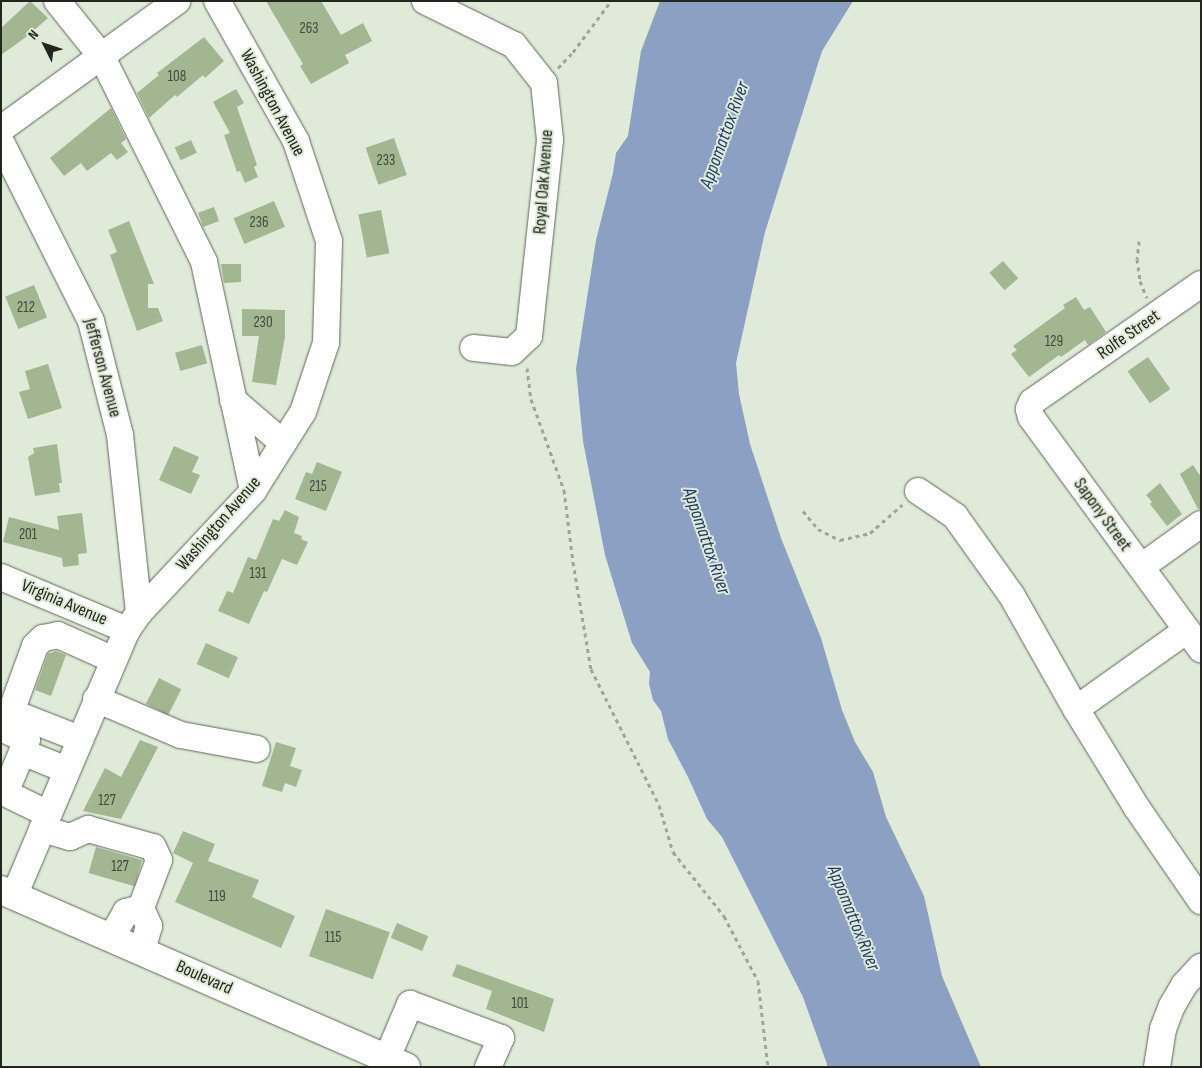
<!DOCTYPE html>
<html>
<head>
<meta charset="utf-8">
<style>
  body { margin:0 }
  #map { position:relative; width:1202px; height:1068px; overflow:hidden; background:#e0ead8; font-family:"Sofia Sans Condensed",sans-serif }
  div>[style] { position:absolute }
  .water>* { inset:0; background:#8ba0c3 }
  .building>* { inset:0; background:#a2b691; transform-origin:0 0 }
  .path>* { height:3px; margin-top:-1.5px; transform-origin:0; background:repeating-linear-gradient(90deg,#9ea698 0 4px,transparent 0 8px) }
  .roads { filter:drop-shadow(0 0 1px #5f6757) drop-shadow(0 0 1px #5f6757) }
  .minor>* { height:26px; margin:-13px; padding:0 13px; transform-origin:13px; border-radius:13px; background:#fff }
  .major>* { height:28px; margin:-14px; padding:0 14px; transform-origin:14px; border-radius:14px; background:#fff }
  span { translate:-50% -50%; white-space:nowrap; text-align:center; line-height:1.15; -webkit-text-stroke:4px #e0ead8; paint-order:stroke }
  .number-label { font-size:15px; color:#424a3c }
  .number-label span { -webkit-text-stroke-width:0 }
  .street-label { font-size:18px; color:#22261f }
  .water-label { font-size:19px; color:#1f3b68; font-style:italic }
  .frame { position:absolute; inset:0; border:2px solid #22261f; pointer-events:none }
  .north { position:absolute; left:20px; top:20px; width:50px; height:50px; -webkit-text-stroke:4px #e0ead8; paint-order:stroke; rotate:311deg; font-size:14px; font-weight:700; line-height:20px; text-align:center; color:#22261f }
  .north::after { content:''; display:block; margin:auto; width:18px; height:22px; background:#22261f; clip-path:polygon(50% 0,100% 100%,50% 72%,0 100%) }
</style>
</head>
<body>
<div id="map">
  <div class="water">
    <i style="clip-path:polygon(660px 1px,853px 1px,822px 51px,765px 232px,736px 363px,739px 394px,750px 444px,781px 538px,821px 638px,842px 710px,855px 742px,873px 772px,886px 817px,924px 896px,942px 976px,981px 1067px,828px 1067px,803px 997px,722px 837px,707px 819px,688px 777px,668px 739px,661px 711px,653px 700px,649px 684px,650px 672px,632px 643px,605px 555px,583px 441px,576px 369px,596px 240px,613px 173px,616px 153px,628px 136px,641px 51px)"></i>
  </div>
  <div class="building">
    <i style="clip-path:polygon(30px 1px,48px 18px,30px 34px,1px 55px,1px 28px)"></i>
    <i style="clip-path:polygon(266px 1px,321px 1px,341px 35px,363px 23px,372px 41px,345px 55px,349px 63px,311px 84px,300px 66px,303px 64px)"></i>
    <i style="clip-path:polygon(204px 37px,224px 61px,205px 78px,203px 75px,177px 97px,175px 95px,149px 118px,137px 93px,159px 75px,157px 73px)"></i>
    <i style="clip-path:polygon(236px 89px,244px 103px,237px 107px,257px 165px,254px 167px,258px 177px,245px 183px,240px 171px,237px 172px,224px 135px,230px 133px,213px 102px)"></i>
    <i style="clip-path:polygon(111px 108px,126px 139px,121px 143px,128px 152px,117px 160px,111px 153px,87px 171px,81px 163px,64px 176px,50px 158px)"></i>
    <i style="left:394px;top:138px;width:39px;height:30px;rotate:71deg"></i>
    <i style="left:191px;top:140px;width:14px;height:18px;rotate:65deg"></i>
    <i style="left:274px;top:201px;width:28px;height:44px;rotate:67deg"></i>
    <i style="left:214px;top:207px;width:15px;height:17px;rotate:70deg"></i>
    <i style="left:381px;top:210px;width:44px;height:23px;rotate:79deg"></i>
    <i style="clip-path:polygon(129px 221px,154px 284px,148px 284px,148px 308px,158px 308px,163px 321px,137px 331px,110px 255px,117px 252px,108px 230px)"></i>
    <i style="left:1003px;top:261px;width:23px;height:18px;rotate:49deg"></i>
    <i style="clip-path:polygon(221px 264px,241px 264px,241px 282px,224px 283px)"></i>
    <i style="left:34px;top:285px;width:35px;height:31px;rotate:68deg"></i>
    <i style="clip-path:polygon(1076px 297px,1084px 310px,1090px 307px,1106px 332px,1088px 345px,1085px 340px,1061px 357px,1059px 355px,1029px 377px,1011px 354px,1017px 350px,1013px 346px,1065px 308px,1063px 305px)"></i>
    <i style="clip-path:polygon(242px 309px,285px 310px,285px 337px,276px 385px,252px 382px,259px 336px,242px 336px)"></i>
    <i style="left:202px;top:345px;width:19px;height:28px;rotate:74deg"></i>
    <i style="left:1148px;top:357px;width:39px;height:25px;rotate:55deg"></i>
    <i style="clip-path:polygon(48px 364px,62px 408px,28px 419px,19px 392px,30px 389px,25px 371px)"></i>
    <i style="clip-path:polygon(57px 444px,62px 483px,59px 483px,60px 492px,35px 496px,28px 457px,34px 453px,33px 448px)"></i>
    <i style="clip-path:polygon(174px 446px,199px 457px,192px 472px,200px 475px,191px 494px,159px 480px)"></i>
    <i style="clip-path:polygon(317px 462px,342px 472px,326px 511px,295px 499px,306px 472px,312px 474px)"></i>
    <i style="clip-path:polygon(1193px 465px,1201px 477px,1201px 509px,1198px 509px,1180px 474px)"></i>
    <i style="clip-path:polygon(1160px 483px,1182px 514px,1167px 526px,1150px 504px,1152px 502px,1146px 495px)"></i>
    <i style="clip-path:polygon(285px 510px,299px 517px,294px 533px,302px 536px,301px 539px,308px 542px,297px 565px,282px 559px,267px 592px,264px 591px,249px 624px,218px 611px,227px 591px,233px 593px,248px 557px,256px 560px,273px 519px,279px 521px)"></i>
    <i style="clip-path:polygon(82px 513px,87px 553px,78px 554px,79px 565px,63px 567px,62px 558px,3px 542px,9px 517px,59px 530px,57px 516px)"></i>
    <i style="left:206px;top:643px;width:35px;height:23px;rotate:24deg"></i>
    <i style="clip-path:polygon(56px 651px,66px 655px,51px 696px,35px 690px,48px 654px)"></i>
    <i style="left:159px;top:678px;width:25px;height:29px;rotate:27deg"></i>
    <i style="clip-path:polygon(140px 740px,158px 747px,121px 819px,83px 811px,105px 768px,121px 777px)"></i>
    <i style="clip-path:polygon(276px 742px,296px 748px,290px 766px,302px 770px,296px 787px,285px 783px,282px 792px,262px 786px)"></i>
    <i style="clip-path:polygon(183px 831px,215px 844px,208px 861px,259px 880px,252px 897px,295px 916px,281px 948px,175px 902px,193px 863px,173px 853px)"></i>
    <i style="left:96px;top:847px;width:48px;height:27px;rotate:16deg"></i>
    <i style="left:326px;top:909px;width:68px;height:50px;rotate:20deg"></i>
    <i style="left:397px;top:923px;width:34px;height:16px;rotate:23deg"></i>
    <i style="clip-path:polygon(457px 964px,554px 999px,544px 1032px,486px 1009px,492px 991px,452px 976px)"></i>
  </div>
  <div class="path">
    <i style="left:558px;top:68px;width:22px;rotate:-47deg"></i>
    <i style="left:573px;top:52px;width:64px;rotate:-53.3deg"></i>
    <i style="left:1139px;top:241px;width:18px;rotate:96deg"></i>
    <i style="left:1137px;top:259px;width:22px;rotate:82deg"></i>
    <i style="left:1140px;top:281px;width:18px;rotate:68deg"></i>
    <i style="left:527px;top:368px;width:31px;rotate:83deg"></i>
    <i style="left:531px;top:399px;width:97px;rotate:70.1deg"></i>
    <i style="left:564px;top:490px;width:73px;rotate:82.9deg"></i>
    <i style="left:573px;top:562px;width:109px;rotate:80.5deg"></i>
    <i style="left:591px;top:669px;width:152px;rotate:63.4deg"></i>
    <i style="left:659px;top:805px;width:49px;rotate:73.4deg"></i>
    <i style="left:673px;top:852px;width:82px;rotate:51.4deg"></i>
    <i style="left:724px;top:916px;width:73px;rotate:62.4deg"></i>
    <i style="left:758px;top:981px;width:87px;rotate:83.4deg"></i>
    <i style="left:803px;top:511px;width:23px;rotate:50deg"></i>
    <i style="left:818px;top:529px;width:25px;rotate:27deg"></i>
    <i style="left:840px;top:540px;width:31px;rotate:-13deg"></i>
    <i style="left:870px;top:533px;width:43px;rotate:-41.2deg"></i>
  </div>
  <div class="roads">
    <div class="minor">
      <i style="left:57px;top:1px;width:72px;rotate:51.2deg"></i>
      <i style="left:102px;top:57px;width:229px;rotate:63.5deg"></i>
      <i style="left:204px;top:262px;width:234px;rotate:77.9deg"></i>
      <i style="left:425px;top:1px;width:99px;rotate:26.3deg"></i>
      <i style="left:514px;top:45px;width:48px;rotate:51.7deg"></i>
      <i style="left:544px;top:83px;width:57px;rotate:84deg"></i>
      <i style="left:550px;top:140px;width:197px;rotate:96.1deg"></i>
      <i style="left:529px;top:336px;width:23px;rotate:137deg"></i>
      <i style="left:512px;top:352px;width:39px;rotate:-174deg"></i>
      <i style="left:1px;top:129px;width:218px;rotate:-36deg"></i>
      <i style="left:1px;top:142px;width:200px;rotate:63.3deg"></i>
      <i style="left:91px;top:321px;width:118px;rotate:75.7deg"></i>
      <i style="left:120px;top:435px;width:179px;rotate:83.9deg"></i>
      <i style="left:1201px;top:284px;width:206px;rotate:145.1deg"></i>
      <i style="left:1032px;top:402px;width:8px;rotate:113deg"></i>
      <i style="left:1029px;top:409px;width:8px;rotate:76deg"></i>
      <i style="left:1031px;top:417px;width:288px;rotate:53.8deg"></i>
      <i style="left:233px;top:400px;width:66px;rotate:40.7deg"></i>
      <i style="left:918px;top:491px;width:45px;rotate:34deg"></i>
      <i style="left:955px;top:516px;width:98px;rotate:54.5deg"></i>
      <i style="left:1012px;top:596px;width:130px;rotate:60.5deg"></i>
      <i style="left:1076px;top:709px;width:116px;rotate:58.4deg"></i>
      <i style="left:1137px;top:808px;width:113px;rotate:55.5deg"></i>
      <i style="left:1141px;top:567px;width:74px;rotate:-35.6deg"></i>
      <i style="left:1px;top:577px;width:137px;rotate:22.8deg"></i>
      <i style="left:96px;top:699px;width:92px;rotate:23deg"></i>
      <i style="left:181px;top:735px;width:77px;rotate:10.4deg"></i>
      <i style="left:1076px;top:709px;width:136px;rotate:-35.4deg"></i>
      <i style="left:11px;top:712px;width:19px;rotate:115deg"></i>
      <i style="left:3px;top:729px;width:26px;rotate:25deg"></i>
      <i style="left:27px;top:740px;width:57px;rotate:112.5deg"></i>
      <i style="left:5px;top:793px;width:48px;rotate:26deg"></i>
      <i style="left:80px;top:739px;width:74px;rotate:-158.6deg"></i>
      <i style="left:11px;top:712px;width:70px;rotate:-70deg"></i>
      <i style="left:35px;top:646px;width:11px;rotate:-45deg"></i>
      <i style="left:43px;top:638px;width:15px;rotate:-11deg"></i>
      <i style="left:58px;top:635px;width:61px;rotate:24.1deg"></i>
      <i style="left:22px;top:752px;width:48px;rotate:21.8deg"></i>
      <i style="left:42px;top:829px;width:29px;rotate:16deg"></i>
      <i style="left:70px;top:837px;width:20px;rotate:-24deg"></i>
      <i style="left:88px;top:829px;width:67px;rotate:15.5deg"></i>
      <i style="left:153px;top:847px;width:14px;rotate:65deg"></i>
      <i style="left:159px;top:860px;width:51px;rotate:110.6deg"></i>
      <i style="left:141px;top:908px;width:16px;rotate:165deg"></i>
      <i style="left:126px;top:912px;width:30px;rotate:120deg"></i>
      <i style="left:14px;top:896px;width:289px;rotate:-67deg"></i>
      <i style="left:127px;top:630px;width:21px;rotate:-55deg"></i>
      <i style="left:139px;top:613px;width:167px;rotate:-46.9deg"></i>
      <i style="left:253px;top:491px;width:93px;rotate:-57.7deg"></i>
      <i style="left:303px;top:412px;width:73px;rotate:-71.6deg"></i>
      <i style="left:326px;top:343px;width:102px;rotate:-88.3deg"></i>
      <i style="left:329px;top:241px;width:105px;rotate:-108.3deg"></i>
      <i style="left:296px;top:141px;width:161px;rotate:-119.4deg"></i>
      <i style="left:141px;top:908px;width:20px;rotate:66deg"></i>
      <i style="left:149px;top:926px;width:26px;rotate:106deg"></i>
      <i style="left:387px;top:1058px;width:59px;rotate:-66.9deg"></i>
      <i style="left:410px;top:1004px;width:97px;rotate:20.5deg"></i>
      <i style="left:501px;top:1038px;width:32px;rotate:114deg"></i>
      <i style="left:1157px;top:1067px;width:38px;rotate:-81deg"></i>
      <i style="left:1163px;top:1029px;width:25px;rotate:-69deg"></i>
      <i style="left:1172px;top:1006px;width:24px;rotate:-60deg"></i>
      <i style="left:1184px;top:985px;width:25px;rotate:-47deg"></i>
    </div>
    <div class="major">
      <i style="left:1px;top:890px;width:442px;rotate:23.6deg"></i>
    </div>
  </div>
  <div class="number-label">
    <span style="left:309px;top:29px">263</span>
    <span style="left:177px;top:77px">108</span>
    <span style="left:386px;top:161px">233</span>
    <span style="left:259px;top:223px">236</span>
    <span style="left:26px;top:308px">212</span>
    <span style="left:263px;top:323px">230</span>
    <span style="left:1054px;top:342px">129</span>
    <span style="left:318px;top:487px">215</span>
    <span style="left:28px;top:535px">201</span>
    <span style="left:258px;top:574px">131</span>
    <span style="left:107px;top:801px">127</span>
    <span style="left:120px;top:867px">127</span>
    <span style="left:217px;top:897px">119</span>
    <span style="left:333px;top:938px">115</span>
    <span style="left:520px;top:1004px">101</span>
  </div>
  <div class="street-label">
    <span style="left:272px;top:103px;rotate:62deg">Washington Avenue</span>
    <span style="left:544px;top:182px;rotate:-86deg">Royal Oak Avenue</span>
    <span style="left:1129px;top:335px;rotate:-35deg">Rolfe Street</span>
    <span style="left:102px;top:368px;rotate:75deg">Jefferson Avenue</span>
    <span style="left:1102px;top:515px;rotate:54deg">Sapony Street</span>
    <span style="left:219px;top:524px;rotate:-49deg">Washington Avenue</span>
    <span style="left:64px;top:603px;rotate:23deg">Virginia Avenue</span>
    <span style="left:204px;top:978px;rotate:24deg">Boulevard</span>
  </div>
  <div class="water-label">
    <span style="left:725px;top:135px;rotate:-70deg">Appomattox River</span>
    <span style="left:706px;top:541px;rotate:71deg">Appomattox River</span>
    <span style="left:853px;top:918px;rotate:68deg">Appomattox River</span>
  </div>
  <div class="frame"></div>
  <div class="north">N</div>
</div>
</body>
</html>
